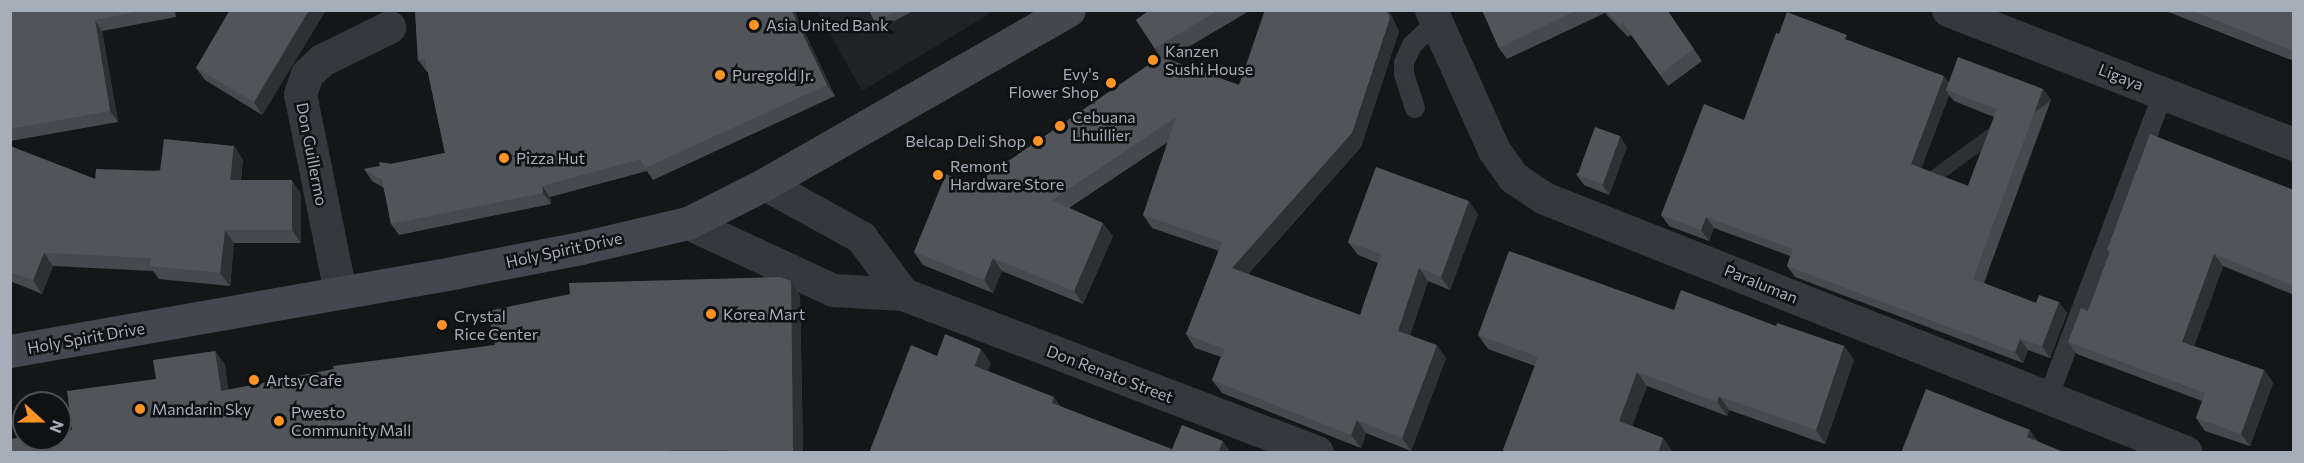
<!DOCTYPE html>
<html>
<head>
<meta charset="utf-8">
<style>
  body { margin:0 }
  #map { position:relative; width:2304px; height:463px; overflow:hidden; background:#151617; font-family:Commissioner,sans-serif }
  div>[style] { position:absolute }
  .built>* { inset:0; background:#212225 }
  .service>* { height:20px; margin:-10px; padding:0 10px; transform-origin:10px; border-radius:10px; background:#36383d }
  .minor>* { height:33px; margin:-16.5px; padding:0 16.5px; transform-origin:16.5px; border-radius:16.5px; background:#36383d }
  .secondary>* { height:33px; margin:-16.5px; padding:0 16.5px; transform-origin:16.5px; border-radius:16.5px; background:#44474d }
  .wall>* { inset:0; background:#46494d }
  .shaded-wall>* { inset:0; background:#2e3033; transform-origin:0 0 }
  .building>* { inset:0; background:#515459; transform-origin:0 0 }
  .dots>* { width:16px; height:16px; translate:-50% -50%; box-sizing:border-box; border:3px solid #101112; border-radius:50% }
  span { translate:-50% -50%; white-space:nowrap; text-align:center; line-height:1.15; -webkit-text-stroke:5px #101112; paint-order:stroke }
  .poi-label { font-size:16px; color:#a6afb9 }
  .left { translate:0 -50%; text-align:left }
  .right { translate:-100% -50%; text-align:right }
  .street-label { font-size:16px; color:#a6afb9 }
  .frame { position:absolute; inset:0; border:12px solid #a6afb9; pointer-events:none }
  .north { position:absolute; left:12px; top:391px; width:60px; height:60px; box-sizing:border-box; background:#101112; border:2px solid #4c5055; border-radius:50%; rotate:111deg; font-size:16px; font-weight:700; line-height:24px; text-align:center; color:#a6afb9 }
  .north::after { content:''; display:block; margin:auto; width:21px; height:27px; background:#ff9426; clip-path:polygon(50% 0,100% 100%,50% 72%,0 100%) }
</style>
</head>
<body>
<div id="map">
  <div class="built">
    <i style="clip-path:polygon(817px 11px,994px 11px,862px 91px)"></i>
  </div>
  <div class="service">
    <i style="left:1415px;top:108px;width:36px;rotate:-108deg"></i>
    <i style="left:1404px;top:74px;width:11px;rotate:-90deg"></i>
    <i style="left:1404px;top:63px;width:20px;rotate:-66deg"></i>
    <i style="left:1412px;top:45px;width:33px;rotate:-43deg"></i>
    <i style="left:2048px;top:398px;width:326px;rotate:-69.3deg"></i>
  </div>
  <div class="minor">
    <i style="left:1431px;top:10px;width:154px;rotate:65.8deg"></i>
    <i style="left:1494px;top:150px;width:33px;rotate:55deg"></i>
    <i style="left:1513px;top:177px;width:37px;rotate:34deg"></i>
    <i style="left:1544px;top:198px;width:690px;rotate:21.59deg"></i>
    <i style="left:1948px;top:10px;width:371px;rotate:21.2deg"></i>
    <i style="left:765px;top:184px;width:110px;rotate:28.9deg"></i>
    <i style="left:861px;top:237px;width:71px;rotate:53.6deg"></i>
    <i style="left:688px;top:223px;width:160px;rotate:24.8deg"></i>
    <i style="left:833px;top:290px;width:70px;rotate:3.3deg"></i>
    <i style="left:903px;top:294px;width:443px;rotate:20.9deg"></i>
    <i style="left:340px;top:292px;width:202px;rotate:-101.4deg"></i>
    <i style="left:300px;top:94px;width:21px;rotate:-71deg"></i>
    <i style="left:307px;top:74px;width:21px;rotate:-43deg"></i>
    <i style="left:322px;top:60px;width:75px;rotate:-26.2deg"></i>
  </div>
  <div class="secondary">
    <i style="left:10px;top:351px;width:454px;rotate:-10deg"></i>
    <i style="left:457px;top:272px;width:126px;rotate:-11deg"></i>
    <i style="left:581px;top:248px;width:110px;rotate:-13.2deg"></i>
    <i style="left:688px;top:223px;width:86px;rotate:-26.9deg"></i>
    <i style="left:765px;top:184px;width:350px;rotate:-29.8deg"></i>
  </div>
  <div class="wall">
    <i style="clip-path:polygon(10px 10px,175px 10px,176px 17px,102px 31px,118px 122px,10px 141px)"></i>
    <i style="clip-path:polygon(230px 10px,326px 10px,262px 115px,205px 80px,196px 68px)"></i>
    <i style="clip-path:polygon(415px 10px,794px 10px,835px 96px,653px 180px,647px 171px,550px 197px,551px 204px,399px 235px,391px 224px,384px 188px,372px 181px,364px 169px,445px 153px,428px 72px,427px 72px,418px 60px)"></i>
    <i style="clip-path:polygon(869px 10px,915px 10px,879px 29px)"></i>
    <i style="clip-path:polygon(1150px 10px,1251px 10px,1168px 59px,1239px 85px,1399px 31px,1361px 147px,1248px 274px,1360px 315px,1378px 263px,1358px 255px,1348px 242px,1478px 214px,1450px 290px,1428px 281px,1410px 335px,1446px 358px,1411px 451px,1366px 433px,1361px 448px,1222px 393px,1212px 380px,1221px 357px,1195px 348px,1186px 334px,1219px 251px,1152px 228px,1143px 215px,1168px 142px,1069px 208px,1113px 236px,1083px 304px,1002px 271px,993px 293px,923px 265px,914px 252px,972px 186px,1160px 57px,1136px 20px)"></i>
    <i style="clip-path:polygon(1482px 10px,1667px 10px,1702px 61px,1668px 86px,1631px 35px,1628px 37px,1605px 13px,1507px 59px,1499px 48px)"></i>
    <i style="clip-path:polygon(2163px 10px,2294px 10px,2294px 61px)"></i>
    <i style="clip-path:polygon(evenodd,1779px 34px,1851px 41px,1949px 82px,2043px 89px,2051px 100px,1984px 283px,2036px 303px,2059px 302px,2067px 313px,2050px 358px,2028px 350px,2023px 363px,1795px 277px,1787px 266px,1790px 256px,1714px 228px,1709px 241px,1669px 226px,1661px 215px,1744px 120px,1779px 34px,1949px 95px,1954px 101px,1994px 117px,1968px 186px,1921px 168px,1949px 95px)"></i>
    <i style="clip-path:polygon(10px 146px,95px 179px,243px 159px,241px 180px,301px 194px,301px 243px,234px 243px,230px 286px,159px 279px,153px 271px,53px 266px,42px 294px,10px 281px)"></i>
    <i style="clip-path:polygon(1627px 147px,1609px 195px,1584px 185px,1576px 174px)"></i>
    <i style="clip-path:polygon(2294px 190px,2294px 295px,2223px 266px,2194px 346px,2264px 370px,2273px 383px,2250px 446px,2205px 431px,2196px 418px,2202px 401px,2077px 354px,2068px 342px,2088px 311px,2110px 253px,2107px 250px)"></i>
    <i style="clip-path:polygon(791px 281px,800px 296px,803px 453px,10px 453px,72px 430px,156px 379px,215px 351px,225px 365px,228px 390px,495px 345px)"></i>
    <i style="clip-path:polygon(1674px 310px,1776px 326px,1844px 346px,1854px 360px,1825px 444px,1729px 410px,1727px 416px,1647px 386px,1632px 426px,1663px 438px,1673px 453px,1505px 453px,1503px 450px,1535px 366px,1488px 349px,1478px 335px)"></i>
  </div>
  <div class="shaded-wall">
    <i style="clip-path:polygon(309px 10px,326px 10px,262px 115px,254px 102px)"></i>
    <i style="clip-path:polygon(791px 10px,794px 10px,835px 96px,827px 85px)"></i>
    <i style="clip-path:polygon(1386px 10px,1389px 10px,1399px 31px,1361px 147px,1241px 281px,1232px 268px)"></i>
    <i style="clip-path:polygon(95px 20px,102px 31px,118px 122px,110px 111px)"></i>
    <i style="clip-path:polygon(1944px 76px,1952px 87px,1946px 90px,1949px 95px,1919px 175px,1911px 164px)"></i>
    <i style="left:2043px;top:89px;width:14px;height:202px;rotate:54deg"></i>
    <i style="clip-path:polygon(1620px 136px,1627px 147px,1609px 195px,1602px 184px)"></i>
    <i style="clip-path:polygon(234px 146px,243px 159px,239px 193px,230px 180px)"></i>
    <i style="clip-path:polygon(292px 180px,301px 194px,301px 243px,292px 230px)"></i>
    <i style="clip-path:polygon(542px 186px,550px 197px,551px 204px,543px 193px)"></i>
    <i style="clip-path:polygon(1469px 201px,1478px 214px,1450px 290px,1441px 277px)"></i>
    <i style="clip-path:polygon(1706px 217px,1714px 228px,1709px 241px,1701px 230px)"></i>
    <i style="clip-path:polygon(1103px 223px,1113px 236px,1083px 304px,1074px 291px)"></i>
    <i style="clip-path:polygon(225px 230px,234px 243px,230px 286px,220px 273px)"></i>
    <i style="clip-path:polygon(44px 253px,53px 266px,42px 294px,33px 280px)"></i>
    <i style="clip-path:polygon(2214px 254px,2223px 266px,2191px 355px,2182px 342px)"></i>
    <i style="clip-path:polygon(993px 258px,1002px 271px,993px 293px,984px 280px)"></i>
    <i style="clip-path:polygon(1419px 268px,1428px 281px,1407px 344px,1398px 331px)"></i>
    <i style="clip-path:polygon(791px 281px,800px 296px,803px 453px,793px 453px)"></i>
    <i style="clip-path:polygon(2059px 302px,2067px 313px,2050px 358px,2042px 346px)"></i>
    <i style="clip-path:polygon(2020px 339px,2028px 350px,2023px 363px,2015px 352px)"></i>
    <i style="clip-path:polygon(1437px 345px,1446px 358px,1411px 451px,1402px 438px)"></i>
    <i style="clip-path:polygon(1844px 346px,1854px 360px,1825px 444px,1816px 430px)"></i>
    <i style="clip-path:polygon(981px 349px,991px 363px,985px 380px,975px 366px)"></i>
    <i style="clip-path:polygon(215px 351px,225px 365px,230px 405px,221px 391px)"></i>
    <i style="clip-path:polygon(2264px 370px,2273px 383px,2250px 446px,2241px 434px)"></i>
    <i style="clip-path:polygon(1637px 372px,1647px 386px,1629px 435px,1619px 421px)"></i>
    <i style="clip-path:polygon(1719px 396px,1729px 410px,1727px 416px,1717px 402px)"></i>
    <i style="clip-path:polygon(1054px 397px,1064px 411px,1052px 403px)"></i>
    <i style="clip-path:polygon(1357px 420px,1366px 433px,1361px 448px,1351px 435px)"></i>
    <i style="clip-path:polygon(2030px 430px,2039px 443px,2027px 437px)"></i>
    <i style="clip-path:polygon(1663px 438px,1673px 452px,1673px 453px,1658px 453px)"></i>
    <i style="clip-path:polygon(1223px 441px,1231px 453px,1218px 453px)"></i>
  </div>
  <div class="building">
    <i style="clip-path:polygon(10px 10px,146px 10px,95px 20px,110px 111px,10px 129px)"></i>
    <i style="clip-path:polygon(230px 10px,309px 10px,254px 102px,196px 68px)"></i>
    <i style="clip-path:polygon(415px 10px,791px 10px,827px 85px,645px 168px,641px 159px,542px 186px,543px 193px,391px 224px,382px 180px,364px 169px,380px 166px,379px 162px,392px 164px,445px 153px,425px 59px,418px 60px)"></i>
    <i style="clip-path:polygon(869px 10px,899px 10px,875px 23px)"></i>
    <i style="clip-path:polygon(1150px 10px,1219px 10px,1155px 48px,1136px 20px)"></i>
    <i style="clip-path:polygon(1265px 10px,1386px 10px,1390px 18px,1352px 133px,1232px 268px,1360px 315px,1381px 254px,1348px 242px,1376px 167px,1469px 201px,1441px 277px,1419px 268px,1398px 331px,1437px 345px,1402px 438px,1357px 420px,1351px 435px,1212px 380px,1224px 349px,1186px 334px,1222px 242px,1143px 215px,1176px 117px,1052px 200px,1103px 223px,1074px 291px,993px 258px,984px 280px,914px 252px,946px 174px,972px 186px,1160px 57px,1239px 85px)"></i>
    <i style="clip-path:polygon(1482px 10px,1577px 10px,1499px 48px)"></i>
    <i style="clip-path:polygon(1606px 10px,1667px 10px,1694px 49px,1660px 74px,1623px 23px,1620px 26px)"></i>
    <i style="clip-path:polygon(2190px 10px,2294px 10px,2294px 51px)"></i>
    <i style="clip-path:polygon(1787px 12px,1847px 35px,1845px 39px,1944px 76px,1911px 164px,1968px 186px,1997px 109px,1946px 90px,1958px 57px,2043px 89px,1973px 279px,2036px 303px,2039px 295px,2059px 302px,2042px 346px,2020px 339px,2015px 352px,1787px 266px,1793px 249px,1706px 217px,1701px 230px,1661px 215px,1704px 104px,1744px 120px,1776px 33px,1779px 34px)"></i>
    <i style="left:1595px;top:127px;width:27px;height:51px;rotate:20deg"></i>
    <i style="clip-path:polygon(2150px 134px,2294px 190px,2294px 286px,2214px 254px,2182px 342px,2264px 370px,2241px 434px,2196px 418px,2205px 393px,2068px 342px,2081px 308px,2088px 311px,2110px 251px,2107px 250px)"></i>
    <i style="clip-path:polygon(164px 139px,234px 146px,230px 180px,292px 180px,292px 230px,225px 230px,220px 273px,150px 266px,151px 258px,44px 253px,33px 280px,10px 272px,10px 146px,95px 179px,96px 169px,160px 171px)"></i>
    <i style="clip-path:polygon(1509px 251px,1674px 310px,1681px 290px,1776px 326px,1777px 323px,1844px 346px,1816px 430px,1719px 396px,1717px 402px,1637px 372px,1619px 421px,1663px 438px,1658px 453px,1510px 453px,1503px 450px,1538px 357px,1478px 335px)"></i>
    <i style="clip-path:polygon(780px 277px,791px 281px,793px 453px,727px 453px,728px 450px,669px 450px,669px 453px,10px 453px,10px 439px,24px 437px,24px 439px,60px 439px,60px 432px,72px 430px,67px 391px,156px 379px,153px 360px,215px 351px,221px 391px,334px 369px,333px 366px,495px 345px,488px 311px,570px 294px,569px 283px)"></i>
    <i style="clip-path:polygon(945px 334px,981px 349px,975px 366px,1054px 397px,1052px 403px,1172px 449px,1182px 425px,1223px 441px,1218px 453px,869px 453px,911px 345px,937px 356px)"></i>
    <i style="clip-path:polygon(1926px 389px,2030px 430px,2027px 437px,2066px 453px,1901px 453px)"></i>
  </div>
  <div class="dots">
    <i style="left:754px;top:25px;background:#ff9426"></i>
    <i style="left:1153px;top:60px;background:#ff9426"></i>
    <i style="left:720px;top:75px;background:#ff9426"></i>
    <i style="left:1111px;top:83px;background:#ff9426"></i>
    <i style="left:1060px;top:126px;background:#ff9426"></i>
    <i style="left:1038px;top:141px;background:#ff9426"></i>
    <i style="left:504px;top:158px;background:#ff9426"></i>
    <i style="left:938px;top:175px;background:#ff9426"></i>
    <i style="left:711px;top:314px;background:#ff9426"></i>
    <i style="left:442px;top:325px;background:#ff9426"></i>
    <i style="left:254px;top:380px;background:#ff9426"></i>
    <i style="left:140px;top:409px;background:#ff9426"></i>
    <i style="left:279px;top:421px;background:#ff9426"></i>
  </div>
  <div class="poi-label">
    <span class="left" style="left:766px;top:25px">Asia United Bank</span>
    <span class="left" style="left:1165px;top:60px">Kanzen<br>Sushi House</span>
    <span class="right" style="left:1099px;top:83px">Evy's<br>Flower Shop</span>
    <span class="left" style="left:732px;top:75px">Puregold Jr.</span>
    <span class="left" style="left:1072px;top:126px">Cebuana<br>Lhuillier</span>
    <span class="right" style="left:1026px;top:141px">Belcap Deli Shop</span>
    <span class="left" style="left:516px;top:158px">Pizza Hut</span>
    <span class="left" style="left:950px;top:175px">Remont<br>Hardware Store</span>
    <span class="left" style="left:723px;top:314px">Korea Mart</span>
    <span class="left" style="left:454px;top:325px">Crystal<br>Rice Center</span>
    <span class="left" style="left:266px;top:380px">Artsy Cafe</span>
    <span class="left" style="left:152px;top:409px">Mandarin Sky</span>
    <span class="left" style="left:291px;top:421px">Pwesto<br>Community Mall</span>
  </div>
  <div class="street-label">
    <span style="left:2121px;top:77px;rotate:21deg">Ligaya</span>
    <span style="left:312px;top:154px;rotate:79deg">Don Guillermo</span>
    <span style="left:564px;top:250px;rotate:-12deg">Holy Spirit Drive</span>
    <span style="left:1761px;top:284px;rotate:22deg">Paraluman</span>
    <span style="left:86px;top:338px;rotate:-10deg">Holy Spirit Drive</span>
    <span style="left:1110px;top:374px;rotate:21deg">Don Renato Street</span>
  </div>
  <div class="frame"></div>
  <div class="north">N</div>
</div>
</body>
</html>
